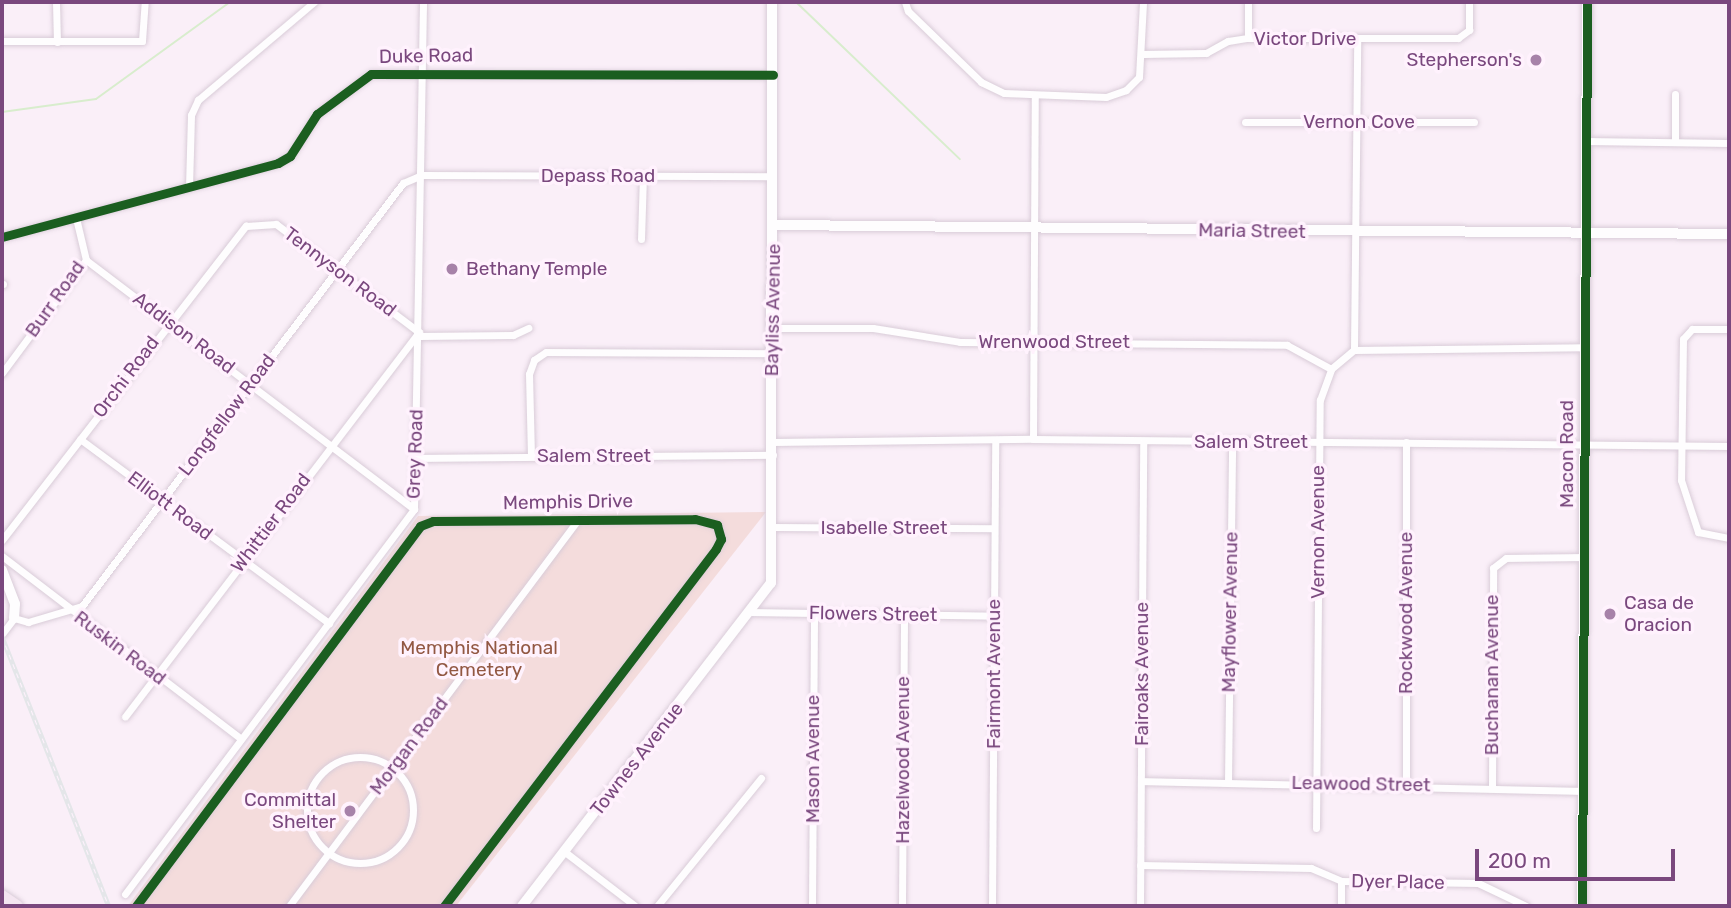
<!DOCTYPE html>
<html>
<head>
<meta charset="utf-8">
<style>
  body { margin:0 }
  #map { position:relative; width:1731px; height:908px; overflow:hidden; background:#faeff8; font-family:Rubik,sans-serif }
  div>[style] { position:absolute }
  .green>* { inset:0; background:#f4dcdc }
  .stream>* { height:2px; margin:-1px; padding:0 1px; transform-origin:1px; border-radius:1px; background:#d8edcd }
  .roads { filter:drop-shadow(0 0 2px #d9ccd8) drop-shadow(0 0 2px #d9ccd8) }
  .minor>* { height:7px; margin:-3.5px; padding:0 3.5px; transform-origin:3.5px; border-radius:3.5px; background:#fefdfe }
  .minor>.ring { margin:-3.5px; padding:0; box-sizing:content-box; background:none; border:7px solid #fefdfe; border-radius:50% }
  .tertiary>* { height:10px; margin:-5px; padding:0 5px; transform-origin:5px; border-radius:5px; background:#fefdfe }
  .secondary>* { height:10px; margin:-5px; padding:0 5px; transform-origin:5px; border-radius:5px; background:#fefdfe }
  .primary>* { height:12px; margin:-6px; padding:0 6px; transform-origin:6px; border-radius:6px; background:#f4e6f1 }
  .rail>* { height:4.5px; margin-top:-2.25px; transform-origin:0; background:repeating-linear-gradient(90deg,#fff2fd 0 5px,#e4e6e9 0 10px); box-sizing:border-box; border-block:2px solid #e4e6e9 }
  .cycleway>* { height:9px; margin:-4.5px; padding:0 4.5px; transform-origin:4.5px; border-radius:4.5px; background:#1b5e20 }
  .dots>* { width:19px; height:19px; translate:-50% -50%; box-sizing:border-box; border:4px solid #fff2fd; border-radius:50% }
  span { translate:-50% -50%; white-space:nowrap; text-align:center; line-height:1.15; -webkit-text-stroke:7px #fff2fd; paint-order:stroke }
  .street-label { font-size:19px; color:#7a487e }
  .poi-label { font-size:19px; color:#7a487e }
  .right { translate:-100% -50%; text-align:right }
  .left { translate:0 -50%; text-align:left }
  .park-label { font-size:19px; color:#925843 }
  .frame { position:absolute; inset:0; border:4px solid #7a487e; pointer-events:none }
  .scale { position:absolute; left:1475px; top:849px; width:200px; height:32px; box-sizing:border-box; border:4px solid #7a487e; border-top:0; padding-left:9px; font-size:21px; line-height:24px; white-space:nowrap; color:#7a487e; -webkit-text-stroke:5px #fff2fd; paint-order:stroke }
</style>
</head>
<body>
<div id="map">
  <div class="green">
    <i style="clip-path:polygon(766px 512px,456px 906px,128px 906px,418px 516px)"></i>
  </div>
  <div class="stream">
    <i style="left:796px;top:2px;width:227px;rotate:43.8deg"></i>
    <i style="left:2px;top:112px;width:95px;rotate:-7.9deg"></i>
    <i style="left:96px;top:99px;width:165px;rotate:-35.9deg"></i>
  </div>
  <div class="roads">
    <div class="minor">
      <i style="left:56px;top:2px;width:40px;rotate:88.6deg"></i>
      <i style="left:905px;top:2px;width:9px;rotate:72deg"></i>
      <i style="left:908px;top:11px;width:102px;rotate:44.2deg"></i>
      <i style="left:981px;top:82px;width:25px;rotate:26deg"></i>
      <i style="left:1004px;top:93px;width:102px;rotate:2.2deg"></i>
      <i style="left:1106px;top:97px;width:21px;rotate:-19deg"></i>
      <i style="left:1126px;top:90px;width:18px;rotate:-45deg"></i>
      <i style="left:1139px;top:77px;width:75px;rotate:-86.9deg"></i>
      <i style="left:1248px;top:38px;width:36px;rotate:-90deg"></i>
      <i style="left:2px;top:41px;width:140px"></i>
      <i style="left:142px;top:41px;width:39px;rotate:-86deg"></i>
      <i style="left:1143px;top:54px;width:63px;rotate:-0.9deg"></i>
      <i style="left:1206px;top:53px;width:25px;rotate:-29deg"></i>
      <i style="left:1228px;top:41px;width:20px;rotate:-9deg"></i>
      <i style="left:1248px;top:38px;width:210px"></i>
      <i style="left:1458px;top:38px;width:14px;rotate:-36deg"></i>
      <i style="left:1469px;top:30px;width:28px;rotate:-90deg"></i>
      <i style="left:1675px;top:94px;width:48px;rotate:90deg"></i>
      <i style="left:1245px;top:122px;width:229px"></i>
      <i style="left:1586px;top:141px;width:143px;rotate:0.8deg"></i>
      <i style="left:189px;top:187px;width:72px;rotate:-88.4deg"></i>
      <i style="left:191px;top:115px;width:17px;rotate:-65deg"></i>
      <i style="left:198px;top:100px;width:152px;rotate:-40.2deg"></i>
      <i style="left:2px;top:237px;width:286px;rotate:-15deg"></i>
      <i style="left:278px;top:163px;width:14px;rotate:-30deg"></i>
      <i style="left:290px;top:156px;width:50px;rotate:-57.3deg"></i>
      <i style="left:317px;top:114px;width:67px;rotate:-36.5deg"></i>
      <i style="left:371px;top:74px;width:402px;rotate:0.1deg"></i>
      <i style="left:641px;top:239px;width:63px;rotate:-88.2deg"></i>
      <i style="left:86px;top:260px;width:412px;rotate:37.2deg"></i>
      <i style="left:2px;top:284px;width:1px"></i>
      <i style="left:772px;top:328px;width:101px"></i>
      <i style="left:873px;top:328px;width:88px;rotate:9.1deg"></i>
      <i style="left:960px;top:342px;width:327px;rotate:0.5deg"></i>
      <i style="left:1287px;top:345px;width:50px;rotate:28.6deg"></i>
      <i style="left:1729px;top:329px;width:37px;rotate:180deg"></i>
      <i style="left:1692px;top:329px;width:13px;rotate:132deg"></i>
      <i style="left:1683px;top:339px;width:141px;rotate:90.8deg"></i>
      <i style="left:1681px;top:480px;width:55px;rotate:71.9deg"></i>
      <i style="left:1698px;top:532px;width:32px;rotate:11deg"></i>
      <i style="left:419px;top:336px;width:94px;rotate:-0.6deg"></i>
      <i style="left:513px;top:335px;width:17px;rotate:-25deg"></i>
      <i style="left:1354px;top:350px;width:231px;rotate:-0.7deg"></i>
      <i style="left:2px;top:373px;width:141px;rotate:-53.4deg"></i>
      <i style="left:86px;top:260px;width:43px;rotate:-103.4deg"></i>
      <i style="left:80px;top:439px;width:310px;rotate:36.5deg"></i>
      <i style="left:1033px;top:439px;width:342px;rotate:-89.7deg"></i>
      <i style="left:773px;top:442px;width:260px;rotate:-0.7deg"></i>
      <i style="left:1033px;top:439px;width:696px;rotate:0.58deg"></i>
      <i style="left:531px;top:456px;width:82px;rotate:-91.4deg"></i>
      <i style="left:529px;top:374px;width:15px;rotate:-70deg"></i>
      <i style="left:534px;top:360px;width:14px;rotate:-34deg"></i>
      <i style="left:546px;top:352px;width:226px;rotate:0.3deg"></i>
      <i style="left:415px;top:458px;width:358px;rotate:-0.5deg"></i>
      <i style="left:774px;top:527px;width:220px;rotate:0.3deg"></i>
      <i style="left:2px;top:540px;width:398px;rotate:-52.2deg"></i>
      <i style="left:246px;top:226px;width:30px;rotate:-4deg"></i>
      <i style="left:276px;top:224px;width:179px;rotate:37.1deg"></i>
      <i style="left:419px;top:332px;width:484px;rotate:127.4deg"></i>
      <i style="left:2px;top:556px;width:300px;rotate:37.4deg"></i>
      <i style="left:752px;top:612px;width:242px;rotate:0.9deg"></i>
      <i style="left:2px;top:634px;width:20px;rotate:-53deg"></i>
      <i style="left:14px;top:618px;width:15px;rotate:16deg"></i>
      <i style="left:28px;top:622px;width:56px;rotate:-16.5deg"></i>
      <i style="left:82px;top:606px;width:531px;rotate:-52.81deg"></i>
      <i style="left:403px;top:183px;width:21px;rotate:-23deg"></i>
      <i style="left:422px;top:175px;width:351px;rotate:0.2deg"></i>
      <i class="ring" style="left:307px;top:757px;width:99px;height:99px"></i>
      <i style="left:1141px;top:781px;width:440px;rotate:1.3deg"></i>
      <i style="left:1228px;top:782px;width:340px;rotate:-89.3deg"></i>
      <i style="left:1406px;top:784px;width:342px;rotate:-90deg"></i>
      <i style="left:1492px;top:788px;width:220px;rotate:-89.7deg"></i>
      <i style="left:1493px;top:568px;width:16px;rotate:-38deg"></i>
      <i style="left:1506px;top:558px;width:77px;rotate:-0.7deg"></i>
      <i style="left:1316px;top:828px;width:428px;rotate:-89.5deg"></i>
      <i style="left:1320px;top:400px;width:33px;rotate:-70deg"></i>
      <i style="left:1331px;top:369px;width:30px;rotate:-40deg"></i>
      <i style="left:1354px;top:350px;width:311px;rotate:-89.4deg"></i>
      <i style="left:565px;top:852px;width:88px;rotate:37.6deg"></i>
      <i style="left:1140px;top:865px;width:171px;rotate:1deg"></i>
      <i style="left:1311px;top:868px;width:33px;rotate:23deg"></i>
      <i style="left:1341px;top:881px;width:137px;rotate:0.8deg"></i>
      <i style="left:1478px;top:883px;width:53px;rotate:25.6deg"></i>
      <i style="left:1341px;top:881px;width:25px;rotate:90deg"></i>
      <i style="left:125px;top:894px;width:481px;rotate:-53.1deg"></i>
      <i style="left:414px;top:509px;width:507px;rotate:-88.98deg"></i>
      <i style="left:136px;top:906px;width:474px;rotate:-53.2deg"></i>
      <i style="left:420px;top:526px;width:14px;rotate:-21deg"></i>
      <i style="left:433px;top:521px;width:262px;rotate:-0.4deg"></i>
      <i style="left:695px;top:519px;width:23px;rotate:15deg"></i>
      <i style="left:717px;top:525px;width:15px;rotate:74deg"></i>
      <i style="left:721px;top:539px;width:11px;rotate:117deg"></i>
      <i style="left:716px;top:549px;width:449px;rotate:127.3deg"></i>
      <i style="left:289px;top:906px;width:483px;rotate:-53.2deg"></i>
      <i style="left:657px;top:906px;width:165px;rotate:-50.9deg"></i>
      <i style="left:812px;top:906px;width:293px;rotate:-89.6deg"></i>
      <i style="left:902px;top:906px;width:292px;rotate:-89.6deg"></i>
      <i style="left:992px;top:906px;width:464px;rotate:-89.6deg"></i>
      <i style="left:1140px;top:906px;width:464px;rotate:-89.6deg"></i>
    </div>
    <div class="tertiary">
      <i style="left:775px;top:225px;width:954px;rotate:0.54deg"></i>
      <i style="left:2px;top:570px;width:36px;rotate:69deg"></i>
      <i style="left:15px;top:604px;width:14px;rotate:94deg"></i>
      <i style="left:522px;top:906px;width:408px;rotate:-52.4deg"></i>
      <i style="left:771px;top:583px;width:581px;rotate:-89.9deg"></i>
    </div>
    <div class="secondary">
      <i style="left:1582px;top:906px;width:904px;rotate:-89.68deg"></i>
    </div>
    <div class="primary">
      <i style="left:2px;top:896px;width:18px;rotate:34deg"></i>
    </div>
  </div>
  <div class="rail">
    <i style="left:2px;top:636px;width:290px;rotate:68.4deg"></i>
  </div>
  <div class="cycleway">
    <i style="left:2px;top:237px;width:286px;rotate:-15deg"></i>
    <i style="left:278px;top:163px;width:14px;rotate:-30deg"></i>
    <i style="left:290px;top:156px;width:50px;rotate:-57.3deg"></i>
    <i style="left:317px;top:114px;width:67px;rotate:-36.5deg"></i>
    <i style="left:371px;top:74px;width:402px;rotate:0.1deg"></i>
    <i style="left:136px;top:906px;width:474px;rotate:-53.2deg"></i>
    <i style="left:420px;top:526px;width:14px;rotate:-21deg"></i>
    <i style="left:433px;top:521px;width:262px;rotate:-0.4deg"></i>
    <i style="left:695px;top:519px;width:23px;rotate:15deg"></i>
    <i style="left:717px;top:525px;width:15px;rotate:74deg"></i>
    <i style="left:721px;top:539px;width:11px;rotate:117deg"></i>
    <i style="left:716px;top:549px;width:449px;rotate:127.3deg"></i>
    <i style="left:1582px;top:906px;width:904px;rotate:-89.68deg"></i>
  </div>
  <div class="dots">
    <i style="left:1536px;top:60px;background:#a782a9"></i>
    <i style="left:452px;top:269px;background:#a782a9"></i>
    <i style="left:1610px;top:614px;background:#a782a9"></i>
    <i style="left:350px;top:811px;background:#a782a9"></i>
  </div>
  <div class="street-label">
    <span style="left:1305px;top:39px">Victor Drive</span>
    <span style="left:426px;top:56px;rotate:-1deg">Duke Road</span>
    <span style="left:1359px;top:122px">Vernon Cove</span>
    <span style="left:598px;top:176px">Depass Road</span>
    <span style="left:1252px;top:231px;rotate:1deg">Maria Street</span>
    <span style="left:340px;top:272px;rotate:37deg">Tennyson Road</span>
    <span style="left:55px;top:299px;rotate:-55deg">Burr Road</span>
    <span style="left:773px;top:310px;rotate:-89deg">Bayliss Avenue</span>
    <span style="left:184px;top:333px;rotate:37deg">Addison Road</span>
    <span style="left:1054px;top:342px">Wrenwood Street</span>
    <span style="left:126px;top:377px;rotate:-53deg">Orchi Road</span>
    <span style="left:227px;top:415px;rotate:-53deg">Longfellow Road</span>
    <span style="left:1251px;top:442px">Salem Street</span>
    <span style="left:415px;top:454px;rotate:-88deg">Grey Road</span>
    <span style="left:1567px;top:454px;rotate:-90deg">Macon Road</span>
    <span style="left:594px;top:456px">Salem Street</span>
    <span style="left:568px;top:502px;rotate:-1deg">Memphis Drive</span>
    <span style="left:170px;top:506px;rotate:37deg">Elliott Road</span>
    <span style="left:271px;top:523px;rotate:-53deg">Whittier Road</span>
    <span style="left:884px;top:528px">Isabelle Street</span>
    <span style="left:1318px;top:532px;rotate:-90deg">Vernon Avenue</span>
    <span style="left:1230px;top:612px;rotate:-89deg">Mayflower Avenue</span>
    <span style="left:1406px;top:613px;rotate:-90deg">Rockwood Avenue</span>
    <span style="left:873px;top:614px;rotate:1deg">Flowers Street</span>
    <span style="left:120px;top:648px;rotate:37deg">Ruskin Road</span>
    <span style="left:994px;top:674px;rotate:-90deg">Fairmont Avenue</span>
    <span style="left:1142px;top:674px;rotate:-90deg">Fairoaks Avenue</span>
    <span style="left:1492px;top:675px;rotate:-90deg">Buchanan Avenue</span>
    <span style="left:409px;top:746px;rotate:-53deg">Morgan Road</span>
    <span style="left:637px;top:759px;rotate:-52deg">Townes Avenue</span>
    <span style="left:813px;top:759px;rotate:-90deg">Mason Avenue</span>
    <span style="left:903px;top:760px;rotate:-90deg">Hazelwood Avenue</span>
    <span style="left:1361px;top:784px;rotate:1deg">Leawood Street</span>
    <span style="left:1398px;top:882px;rotate:1deg">Dyer Place</span>
  </div>
  <div class="poi-label">
    <span class="right" style="left:1522px;top:60px">Stepherson's</span>
    <span class="left" style="left:466px;top:269px">Bethany Temple</span>
    <span class="left" style="left:1624px;top:614px">Casa de<br>Oracion</span>
    <span class="right" style="left:336px;top:811px">Committal<br>Shelter</span>
  </div>
  <div class="park-label">
    <span style="left:479px;top:659px">Memphis National<br>Cemetery</span>
  </div>
  <div class="frame"></div>
  <div class="scale">200 m</div>
</div>
</body>
</html>
